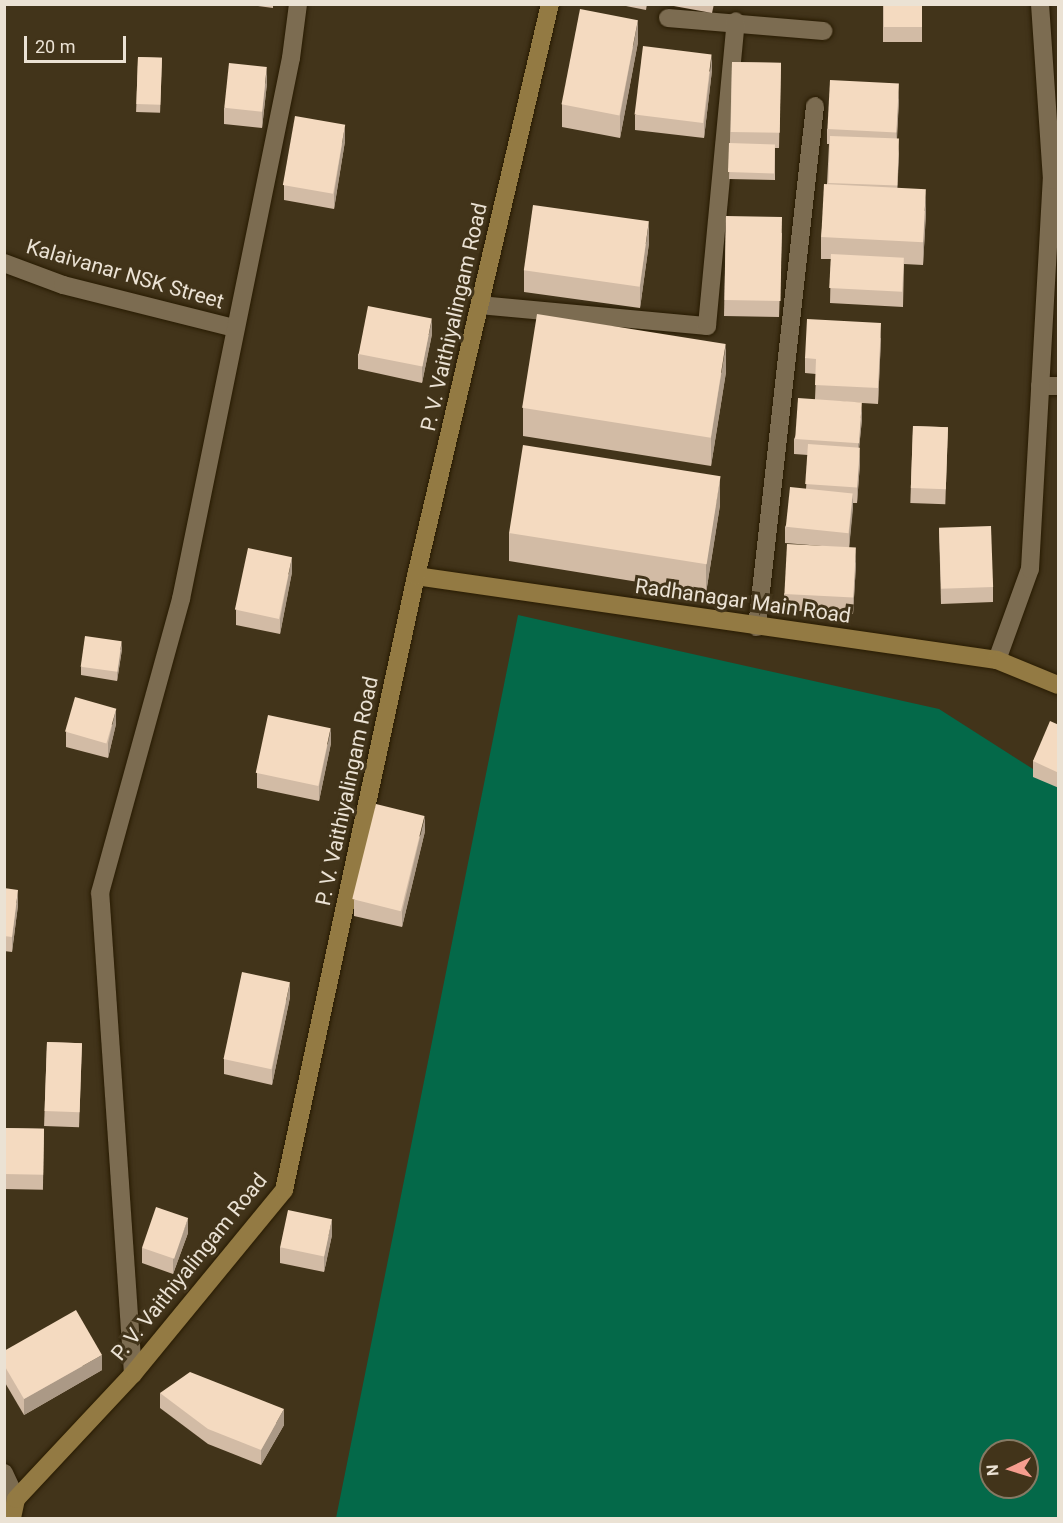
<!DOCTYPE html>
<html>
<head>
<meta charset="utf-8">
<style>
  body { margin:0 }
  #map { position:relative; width:1063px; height:1523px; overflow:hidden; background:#42341a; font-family:Roboto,sans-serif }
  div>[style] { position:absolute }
  .green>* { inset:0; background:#046949 }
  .roads { filter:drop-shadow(0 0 2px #281b02) drop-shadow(0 0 2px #281b02) }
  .street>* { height:18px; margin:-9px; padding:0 9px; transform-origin:9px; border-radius:9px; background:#7c6c51 }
  .secondary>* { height:18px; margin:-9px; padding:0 9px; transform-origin:9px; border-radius:9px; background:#937a43 }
  .wall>* { inset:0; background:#d2bba5; transform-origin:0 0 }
  .shaded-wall>* { inset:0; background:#ab9986 }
  .building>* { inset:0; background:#f4dac0; transform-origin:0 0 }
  span { translate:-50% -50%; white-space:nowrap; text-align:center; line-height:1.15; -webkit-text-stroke:6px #42341a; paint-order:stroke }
  .street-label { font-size:21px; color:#ebe2d4 }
  .frame { position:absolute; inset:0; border:6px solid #ebe2d4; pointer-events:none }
  .north { position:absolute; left:979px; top:1439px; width:60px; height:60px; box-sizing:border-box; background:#42341a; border:2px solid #867a64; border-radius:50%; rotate:266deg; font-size:16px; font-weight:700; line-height:24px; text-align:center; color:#ebe2d4 }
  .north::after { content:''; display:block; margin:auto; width:21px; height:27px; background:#f59d8e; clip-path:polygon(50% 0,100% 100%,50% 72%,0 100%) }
  .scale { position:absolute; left:24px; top:36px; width:102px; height:27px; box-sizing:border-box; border:3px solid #ebe2d4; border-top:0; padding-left:8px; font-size:18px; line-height:21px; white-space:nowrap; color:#ebe2d4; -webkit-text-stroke:4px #42341a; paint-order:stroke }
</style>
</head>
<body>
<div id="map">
  <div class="green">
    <i style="clip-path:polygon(evenodd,518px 615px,939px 709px,1058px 785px,1058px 1518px,336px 1518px,518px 615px,991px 1451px,1027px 1451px,1027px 1487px,991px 1487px,991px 1451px)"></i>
  </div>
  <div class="roads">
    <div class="street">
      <i style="left:668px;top:18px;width:156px;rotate:4.8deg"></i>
      <i style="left:4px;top:263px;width:63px;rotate:20.4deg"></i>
      <i style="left:63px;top:285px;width:176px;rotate:14.1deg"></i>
      <i style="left:480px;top:305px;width:228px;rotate:5.3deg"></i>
      <i style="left:707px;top:326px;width:306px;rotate:-84.6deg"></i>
      <i style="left:1040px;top:386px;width:18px"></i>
      <i style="left:757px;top:627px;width:524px;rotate:-83.65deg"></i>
      <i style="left:997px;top:660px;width:97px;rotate:-70.1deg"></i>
      <i style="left:1030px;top:569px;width:390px;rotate:-86.8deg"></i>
      <i style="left:1052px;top:180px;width:176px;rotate:-93.9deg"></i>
      <i style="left:133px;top:1374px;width:482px;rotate:-93.9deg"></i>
      <i style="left:100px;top:893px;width:305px;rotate:-74.6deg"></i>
      <i style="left:181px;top:599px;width:552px;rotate:-78.51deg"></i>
      <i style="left:291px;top:58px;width:54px;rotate:-82.6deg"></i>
      <i style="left:4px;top:1473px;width:29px;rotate:65deg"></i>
      <i style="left:16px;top:1499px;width:12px;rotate:180deg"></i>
    </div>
    <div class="secondary">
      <i style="left:416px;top:576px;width:587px;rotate:8.23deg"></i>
      <i style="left:997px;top:660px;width:66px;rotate:22.3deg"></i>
      <i style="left:12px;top:1518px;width:19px;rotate:-78deg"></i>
      <i style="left:16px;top:1499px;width:171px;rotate:-46.9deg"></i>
      <i style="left:133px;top:1374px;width:238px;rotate:-50.6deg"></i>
      <i style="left:284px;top:1190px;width:628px;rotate:-77.87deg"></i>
      <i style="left:416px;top:576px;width:587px;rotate:-76.82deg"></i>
    </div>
  </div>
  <div class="wall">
    <i style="clip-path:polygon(243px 4px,273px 4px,273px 8px)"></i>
    <i style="clip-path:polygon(616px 4px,647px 4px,646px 10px)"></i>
    <i style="clip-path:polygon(663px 4px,714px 4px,712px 13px)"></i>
    <i style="left:883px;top:4px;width:39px;height:38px"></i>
    <i style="clip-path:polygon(638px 42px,620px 138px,562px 127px,562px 104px)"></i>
    <i style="left:138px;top:57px;width:24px;height:55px;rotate:2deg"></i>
    <i style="clip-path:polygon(732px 62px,781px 63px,779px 148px,775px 148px,775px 180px,729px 179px)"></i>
    <i style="clip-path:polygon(712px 70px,704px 138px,635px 130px,635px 115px)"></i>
    <i style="clip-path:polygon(267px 83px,262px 128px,224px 124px,224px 108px)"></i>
    <i style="clip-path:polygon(899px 99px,897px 139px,899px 154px,897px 188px,926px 212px,923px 265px,904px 264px,903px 307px,830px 303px,831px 259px,821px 259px,821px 237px,827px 184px,829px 144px,827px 144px,827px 129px)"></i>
    <i style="clip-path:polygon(345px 141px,334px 209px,284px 200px,284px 185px)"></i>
    <i style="clip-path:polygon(726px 216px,782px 233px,779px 317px,724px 316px)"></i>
    <i style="clip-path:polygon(649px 243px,640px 308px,524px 292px,524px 270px)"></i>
    <i style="clip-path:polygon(432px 334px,422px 383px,358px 369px,358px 354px)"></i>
    <i style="clip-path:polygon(881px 338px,878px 404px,831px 401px,862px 419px,859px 448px,860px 463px,857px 503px,853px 503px,849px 548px,856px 564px,853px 614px,784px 610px,784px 594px,822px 546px,785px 543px,785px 527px,806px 489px,808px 455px,794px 454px,794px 439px,815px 399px,816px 374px,805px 373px,805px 358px)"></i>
    <i style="clip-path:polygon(726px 372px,711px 466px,523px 436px,523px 408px)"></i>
    <i style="left:913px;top:426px;width:35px;height:77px;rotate:2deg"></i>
    <i style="clip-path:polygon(720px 505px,706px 593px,509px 561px,509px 533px)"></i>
    <i style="clip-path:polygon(939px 528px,993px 587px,993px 602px,941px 604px)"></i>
    <i style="clip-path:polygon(292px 572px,280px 634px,236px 625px,236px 610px)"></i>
    <i style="clip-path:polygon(122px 649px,117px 681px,81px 675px,81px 667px)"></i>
    <i style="clip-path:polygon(116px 724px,108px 758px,66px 747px,66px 732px)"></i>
    <i style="clip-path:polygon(1059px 725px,1059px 788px,1033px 777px,1033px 761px)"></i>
    <i style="clip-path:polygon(331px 743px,319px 801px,257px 788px,257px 773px)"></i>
    <i style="clip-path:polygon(425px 831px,402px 927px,354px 916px,354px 900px)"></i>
    <i style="clip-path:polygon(4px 888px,18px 905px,12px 952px,4px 951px)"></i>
    <i style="clip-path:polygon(290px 997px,272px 1085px,224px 1074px,224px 1059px)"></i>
    <i style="left:47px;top:1042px;width:35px;height:84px;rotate:2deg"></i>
    <i style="left:4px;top:1128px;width:40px;height:61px;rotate:1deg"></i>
    <i style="clip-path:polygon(188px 1233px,173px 1274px,142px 1263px,142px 1248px)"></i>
    <i style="clip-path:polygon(332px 1235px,324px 1272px,280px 1263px,280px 1247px)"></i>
    <i style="clip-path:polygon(4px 1351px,102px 1370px,24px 1415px,4px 1381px)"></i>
    <i style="clip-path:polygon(160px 1393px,284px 1425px,261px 1465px,208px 1444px,160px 1408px)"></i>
  </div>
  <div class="shaded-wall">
    <i style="clip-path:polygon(638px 20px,638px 42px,620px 138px,620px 116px)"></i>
    <i style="clip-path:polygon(712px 54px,712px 70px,704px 138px,704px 123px)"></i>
    <i style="clip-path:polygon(267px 67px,267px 83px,262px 128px,262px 113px)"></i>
    <i style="clip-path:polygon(899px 84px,899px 99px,896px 147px,896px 132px)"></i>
    <i style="clip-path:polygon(345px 125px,345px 141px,334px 209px,334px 194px)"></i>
    <i style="clip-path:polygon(899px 139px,899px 154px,897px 201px,897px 186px)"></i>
    <i style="clip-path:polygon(926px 190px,926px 212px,923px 265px,923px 243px)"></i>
    <i style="clip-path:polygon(649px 221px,649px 243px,640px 308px,640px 286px)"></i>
    <i style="clip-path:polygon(6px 276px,6px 291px,4px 297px,4px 282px)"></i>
    <i style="clip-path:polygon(432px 319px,432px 334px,422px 383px,422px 367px)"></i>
    <i style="clip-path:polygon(881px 323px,881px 338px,878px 404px,878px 388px)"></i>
    <i style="clip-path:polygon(726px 344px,726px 372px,711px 466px,711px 438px)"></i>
    <i style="clip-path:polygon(862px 403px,862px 419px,858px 459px,858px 444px)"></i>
    <i style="clip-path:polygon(860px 448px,860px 463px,857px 503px,857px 488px)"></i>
    <i style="clip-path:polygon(720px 477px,720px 505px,706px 593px,706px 565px)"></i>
    <i style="clip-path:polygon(853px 494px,853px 509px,849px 549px,849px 534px)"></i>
    <i style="clip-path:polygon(856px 548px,856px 564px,853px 614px,853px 598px)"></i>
    <i style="clip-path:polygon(292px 557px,292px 572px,280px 634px,280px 619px)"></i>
    <i style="clip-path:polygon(122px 641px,122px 649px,117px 681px,117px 673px)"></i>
    <i style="clip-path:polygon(116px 709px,116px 724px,108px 758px,108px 743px)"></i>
    <i style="clip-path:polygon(331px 728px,331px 743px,319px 801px,319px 786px)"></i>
    <i style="clip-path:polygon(425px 816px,425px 831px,402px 927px,402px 912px)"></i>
    <i style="clip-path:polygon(18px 890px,18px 905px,12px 952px,12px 937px)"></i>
    <i style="clip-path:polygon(290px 982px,290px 997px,272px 1085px,272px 1070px)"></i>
    <i style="clip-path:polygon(188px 1218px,188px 1233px,173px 1274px,173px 1259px)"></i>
    <i style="clip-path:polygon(332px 1219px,332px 1235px,324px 1272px,324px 1256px)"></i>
    <i style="clip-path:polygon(102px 1355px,102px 1370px,24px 1415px,24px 1399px)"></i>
    <i style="clip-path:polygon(284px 1409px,284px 1425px,261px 1465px,261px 1450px)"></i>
  </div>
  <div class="building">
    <i style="left:884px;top:4px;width:38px;height:23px"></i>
    <i style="left:580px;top:9px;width:59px;height:97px;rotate:11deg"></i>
    <i style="left:643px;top:46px;width:69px;height:69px;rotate:7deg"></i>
    <i style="left:138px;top:57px;width:24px;height:47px;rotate:2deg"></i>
    <i style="left:732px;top:62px;width:49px;height:70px;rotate:1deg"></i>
    <i style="left:229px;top:63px;width:38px;height:45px;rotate:6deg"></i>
    <i style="left:830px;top:80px;width:69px;height:49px;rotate:3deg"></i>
    <i style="left:295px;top:116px;width:51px;height:70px;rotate:10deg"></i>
    <i style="left:830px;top:136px;width:69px;height:47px;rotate:2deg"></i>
    <i style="left:729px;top:143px;width:46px;height:29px;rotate:2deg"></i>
    <i style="left:824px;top:184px;width:102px;height:53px;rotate:3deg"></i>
    <i style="left:533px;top:205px;width:117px;height:66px;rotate:8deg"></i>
    <i style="left:726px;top:216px;width:56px;height:84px;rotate:1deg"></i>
    <i style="left:831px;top:254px;width:73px;height:34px;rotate:3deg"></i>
    <i style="left:368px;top:306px;width:65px;height:49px;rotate:11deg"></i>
    <i style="left:537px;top:314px;width:191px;height:95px;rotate:9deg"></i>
    <i style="clip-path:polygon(807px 319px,881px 323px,878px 388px,815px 385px,816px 359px,805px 358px)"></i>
    <i style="left:798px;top:398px;width:64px;height:41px;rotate:4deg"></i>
    <i style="left:913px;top:426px;width:35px;height:62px;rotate:2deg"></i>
    <i style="left:808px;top:444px;width:52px;height:40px;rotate:4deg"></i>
    <i style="left:523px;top:445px;width:200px;height:89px;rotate:9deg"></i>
    <i style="left:790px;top:487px;width:63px;height:40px;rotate:6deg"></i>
    <i style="left:991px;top:526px;width:61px;height:52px;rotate:88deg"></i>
    <i style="left:787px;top:544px;width:69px;height:50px;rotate:3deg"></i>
    <i style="left:248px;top:548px;width:45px;height:63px;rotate:12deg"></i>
    <i style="left:85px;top:636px;width:37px;height:31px;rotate:8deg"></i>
    <i style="left:75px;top:697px;width:43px;height:36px;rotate:16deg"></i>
    <i style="left:268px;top:715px;width:64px;height:59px;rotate:12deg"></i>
    <i style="clip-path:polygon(1050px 721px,1059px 725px,1059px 773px,1033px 761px)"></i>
    <i style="left:376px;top:804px;width:50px;height:98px;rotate:14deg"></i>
    <i style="clip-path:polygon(4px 888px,18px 890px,12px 937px,4px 936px)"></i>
    <i style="left:242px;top:972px;width:49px;height:89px;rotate:12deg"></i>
    <i style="left:47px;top:1042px;width:35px;height:69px;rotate:2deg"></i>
    <i style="left:4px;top:1128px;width:40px;height:46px;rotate:1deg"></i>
    <i style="left:156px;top:1207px;width:34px;height:43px;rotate:19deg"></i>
    <i style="left:288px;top:1210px;width:45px;height:38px;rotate:12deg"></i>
    <i style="clip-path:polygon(76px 1310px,102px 1355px,24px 1399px,4px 1365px,4px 1351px)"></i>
    <i style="clip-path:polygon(190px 1372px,284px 1409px,261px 1450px,208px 1429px,160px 1393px)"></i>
  </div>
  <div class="street-label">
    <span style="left:125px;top:274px;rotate:16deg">Kalaivanar NSK Street</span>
    <span style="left:454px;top:317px;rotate:-77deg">P. V. Vaithiyalingam Road</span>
    <span style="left:743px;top:601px;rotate:8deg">Radhanagar Main Road</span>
    <span style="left:347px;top:791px;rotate:-78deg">P. V. Vaithiyalingam Road</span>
    <span style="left:189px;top:1267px;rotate:-51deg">P. V. Vaithiyalingam Road</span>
  </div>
  <div class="frame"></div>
  <div class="north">N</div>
  <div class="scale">20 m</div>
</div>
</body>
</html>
